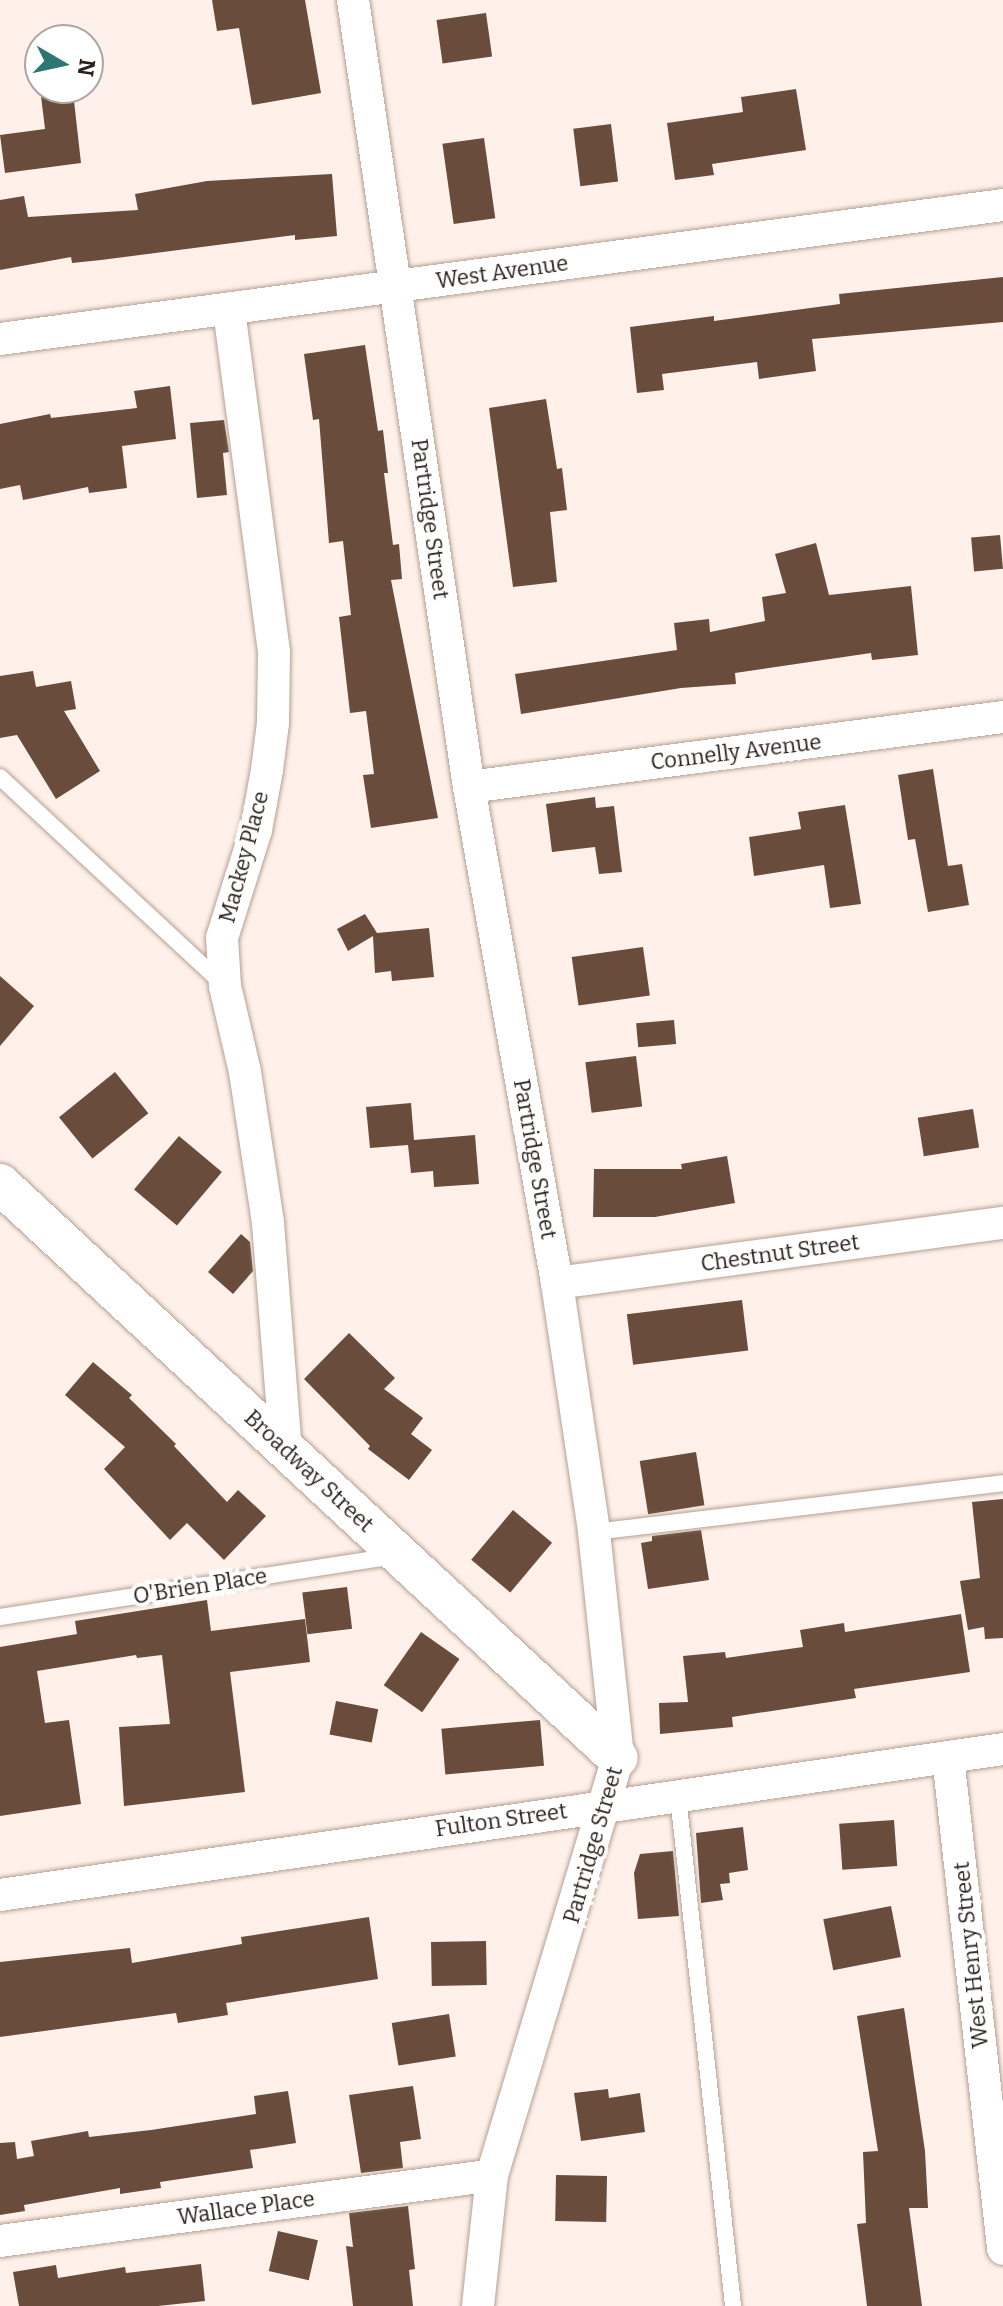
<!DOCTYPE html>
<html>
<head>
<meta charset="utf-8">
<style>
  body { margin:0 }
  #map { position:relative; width:1003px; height:2306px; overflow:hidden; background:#fff1e9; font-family:Bitter,serif }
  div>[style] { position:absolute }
  .building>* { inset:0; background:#694c3b; transform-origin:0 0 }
  .roads { filter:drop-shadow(0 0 2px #b5a094) drop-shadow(0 0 2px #b5a094) }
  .service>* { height:16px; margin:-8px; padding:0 8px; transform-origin:8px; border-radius:8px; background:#fff }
  .minor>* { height:32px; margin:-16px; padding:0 16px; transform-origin:16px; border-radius:16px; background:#fff }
  .tertiary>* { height:40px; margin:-20px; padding:0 20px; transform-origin:20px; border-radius:20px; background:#fff }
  span { translate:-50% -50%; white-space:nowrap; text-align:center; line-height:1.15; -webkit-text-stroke:8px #fff; paint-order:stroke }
  .street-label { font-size:22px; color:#28201b }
  .north { position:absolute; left:24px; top:24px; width:80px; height:80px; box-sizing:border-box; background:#fff; border:2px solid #a9a6a4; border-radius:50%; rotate:99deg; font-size:22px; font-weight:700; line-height:32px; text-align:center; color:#28201b }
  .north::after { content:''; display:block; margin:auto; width:28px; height:36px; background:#2e7671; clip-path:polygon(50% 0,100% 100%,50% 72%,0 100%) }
</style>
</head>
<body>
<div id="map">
  <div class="building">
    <i style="clip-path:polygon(212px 0,305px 0,321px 93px,252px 105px,239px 28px,217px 31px)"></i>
    <i style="left:486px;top:13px;width:44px;height:50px;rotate:82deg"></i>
    <i style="clip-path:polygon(796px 89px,806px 150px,712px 164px,714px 175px,675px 180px,667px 123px,743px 112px,741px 97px)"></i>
    <i style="clip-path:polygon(73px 92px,81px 163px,5px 173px,0 135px,45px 129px,41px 96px)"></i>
    <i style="left:611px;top:124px;width:58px;height:38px;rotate:83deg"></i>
    <i style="left:484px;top:138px;width:81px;height:42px;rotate:82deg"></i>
    <i style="clip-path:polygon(332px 174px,337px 236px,295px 240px,295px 235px,101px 260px,72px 263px,71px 257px,0 270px,0 200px,24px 196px,28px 217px,138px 210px,135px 194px,207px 181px)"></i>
    <i style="clip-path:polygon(1003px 277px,1003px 322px,812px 339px,816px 371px,759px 379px,757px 362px,662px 374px,664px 390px,637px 393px,630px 327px,714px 316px,714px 321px,840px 304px,839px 294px)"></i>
    <i style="clip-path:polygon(365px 345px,378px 431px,383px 430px,388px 473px,384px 473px,393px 545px,399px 544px,402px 579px,391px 580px,438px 818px,371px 828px,363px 775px,374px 774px,366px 711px,350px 713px,339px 617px,351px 615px,343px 541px,329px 543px,319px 419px,313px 420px,304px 354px)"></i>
    <i style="clip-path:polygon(170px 386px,176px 439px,122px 446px,127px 488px,89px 493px,88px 487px,23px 500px,20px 485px,0 489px,0 424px,50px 414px,51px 418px,137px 408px,134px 391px)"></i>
    <i style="clip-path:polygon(546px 399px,557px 469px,562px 468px,567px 510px,550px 512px,557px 582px,513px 587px,489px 408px)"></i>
    <i style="clip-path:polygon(224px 420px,229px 452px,223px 453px,227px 495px,197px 498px,190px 423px)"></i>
    <i style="left:1000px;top:535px;width:34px;height:29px;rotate:85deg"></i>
    <i style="clip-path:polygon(816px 543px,829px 595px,911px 586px,918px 655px,872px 660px,871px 653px,735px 673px,736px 684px,681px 688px,521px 714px,515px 674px,677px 650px,674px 623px,709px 619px,710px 632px,765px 621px,762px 597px,786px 593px,775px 554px)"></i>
    <i style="clip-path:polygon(33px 671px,36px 687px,71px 681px,76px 709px,64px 711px,100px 771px,56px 799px,17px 735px,0 738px,0 676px)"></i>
    <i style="clip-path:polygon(933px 769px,948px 866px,962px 864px,969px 905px,928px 912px,915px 839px,908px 840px,898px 775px)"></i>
    <i style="clip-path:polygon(595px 797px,596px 808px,614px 806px,622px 872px,599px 874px,595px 847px,552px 852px,546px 804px)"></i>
    <i style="clip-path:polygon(845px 805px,861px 904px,830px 908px,824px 865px,754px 876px,749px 837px,801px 829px,798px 812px)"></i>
    <i style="clip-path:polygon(365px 914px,377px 933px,429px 928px,434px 977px,392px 981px,391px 971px,375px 973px,373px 936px,348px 951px,337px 929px)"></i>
    <i style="left:643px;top:947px;width:49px;height:72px;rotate:82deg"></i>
    <i style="clip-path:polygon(0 976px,34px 1006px,0 1046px)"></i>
    <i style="left:674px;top:1020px;width:24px;height:38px;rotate:85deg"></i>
    <i style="left:636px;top:1056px;width:51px;height:51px;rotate:83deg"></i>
    <i style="left:115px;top:1072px;width:53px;height:72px;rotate:51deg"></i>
    <i style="clip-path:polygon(411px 1103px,414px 1140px,475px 1135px,479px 1184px,434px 1187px,433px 1171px,411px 1173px,408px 1145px,370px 1148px,366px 1107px)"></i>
    <i style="left:973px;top:1109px;width:39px;height:56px;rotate:81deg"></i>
    <i style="left:179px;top:1136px;width:56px;height:70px;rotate:40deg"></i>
    <i style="clip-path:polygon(727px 1156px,735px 1203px,655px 1217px,593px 1217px,594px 1169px,682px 1169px,681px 1164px)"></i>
    <i style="clip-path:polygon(241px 1234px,250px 1242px,253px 1271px,233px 1294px,208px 1272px)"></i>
    <i style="left:742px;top:1300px;width:51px;height:116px;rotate:83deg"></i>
    <i style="clip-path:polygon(349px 1333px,395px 1378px,384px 1389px,423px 1418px,411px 1434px,432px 1450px,409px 1480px,368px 1449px,370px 1446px,304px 1379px)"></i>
    <i style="clip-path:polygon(93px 1362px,132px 1395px,129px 1398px,176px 1444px,174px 1446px,227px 1502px,238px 1490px,266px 1516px,224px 1560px,187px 1523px,170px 1540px,104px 1469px,125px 1447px,65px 1395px)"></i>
    <i style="left:696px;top:1452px;width:54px;height:57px;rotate:81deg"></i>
    <i style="clip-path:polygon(1003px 1499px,1003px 1638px,985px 1639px,984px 1627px,968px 1630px,960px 1581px,980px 1578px,972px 1502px)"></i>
    <i style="left:513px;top:1510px;width:51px;height:65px;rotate:40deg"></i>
    <i style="clip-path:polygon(701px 1530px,709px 1580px,648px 1589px,641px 1543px,652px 1541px,652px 1536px)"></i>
    <i style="left:347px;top:1587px;width:42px;height:45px;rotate:83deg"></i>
    <i style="clip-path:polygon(207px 1600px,211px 1631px,305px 1619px,310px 1662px,230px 1672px,245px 1792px,124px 1806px,119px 1727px,170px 1724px,162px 1655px,137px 1658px,136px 1655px,37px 1671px,45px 1723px,69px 1720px,81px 1804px,0 1816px,0 1647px,77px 1634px,75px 1621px)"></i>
    <i style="clip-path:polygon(961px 1614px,970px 1672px,854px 1689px,856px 1698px,732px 1717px,733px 1727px,660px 1734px,659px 1703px,688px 1702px,683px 1656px,725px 1652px,726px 1658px,803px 1647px,800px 1630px,844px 1623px,845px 1632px)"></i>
    <i style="left:421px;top:1632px;width:47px;height:65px;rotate:35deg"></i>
    <i style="left:336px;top:1701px;width:43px;height:34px;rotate:11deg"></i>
    <i style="left:540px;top:1720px;width:46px;height:99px;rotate:85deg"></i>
    <i style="left:894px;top:1820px;width:46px;height:55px;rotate:86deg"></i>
    <i style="clip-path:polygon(743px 1827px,748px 1870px,729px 1873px,730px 1883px,720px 1884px,723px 1900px,701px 1903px,696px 1833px)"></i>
    <i style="clip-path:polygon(673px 1851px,679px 1916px,638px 1919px,634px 1873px,640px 1854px)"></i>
    <i style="left:891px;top:1906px;width:52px;height:69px;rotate:79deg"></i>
    <i style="clip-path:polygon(369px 1917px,378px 1979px,226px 2003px,228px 2015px,178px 2023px,176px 2013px,0 2037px,0 1962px,130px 1948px,132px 1963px,242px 1944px,241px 1937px)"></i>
    <i style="left:486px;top:1941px;width:44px;height:55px;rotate:89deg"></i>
    <i style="clip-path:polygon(904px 2008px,925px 2151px,928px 2208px,909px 2208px,922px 2306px,867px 2306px,857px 2224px,866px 2223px,863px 2152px,878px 2151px,857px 2016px)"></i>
    <i style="left:449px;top:2014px;width:43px;height:58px;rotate:81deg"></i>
    <i style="clip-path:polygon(413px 2086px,421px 2139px,400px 2142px,403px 2168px,361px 2173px,349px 2095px)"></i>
    <i style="clip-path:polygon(608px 2089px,609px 2098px,640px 2093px,645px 2132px,581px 2141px,574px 2093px)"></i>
    <i style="clip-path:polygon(288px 2091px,296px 2143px,250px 2150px,253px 2168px,160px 2182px,161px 2188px,120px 2194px,120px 2188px,24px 2205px,25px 2211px,0 2215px,0 2143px,15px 2142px,17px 2159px,34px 2156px,31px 2141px,88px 2131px,89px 2137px,151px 2130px,256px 2114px,254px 2096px)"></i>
    <i style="left:556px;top:2175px;width:51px;height:46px;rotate:1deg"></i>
    <i style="clip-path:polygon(408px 2206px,415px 2269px,409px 2270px,413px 2306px,353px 2306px,346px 2246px,353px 2247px,349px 2213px)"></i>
    <i style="left:278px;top:2231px;width:41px;height:41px;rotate:13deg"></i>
    <i style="clip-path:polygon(201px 2264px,205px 2301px,158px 2306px,19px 2306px,13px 2272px,56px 2265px,58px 2278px,125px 2267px,126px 2273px)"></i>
  </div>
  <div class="roads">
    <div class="service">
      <i style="left:0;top:777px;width:306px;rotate:42.9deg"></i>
      <i style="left:594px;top:1532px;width:412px;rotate:-6.8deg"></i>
      <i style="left:0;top:1617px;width:399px;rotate:-8.8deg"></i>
      <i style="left:678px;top:1796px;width:513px;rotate:83.84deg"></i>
    </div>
    <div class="minor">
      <i style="left:353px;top:0;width:796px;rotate:81.62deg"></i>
      <i style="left:469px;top:787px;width:504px;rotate:79.94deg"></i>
      <i style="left:557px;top:1283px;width:252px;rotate:81.5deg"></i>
      <i style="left:594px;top:1532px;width:227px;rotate:83.9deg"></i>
      <i style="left:618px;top:1758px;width:436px;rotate:106.8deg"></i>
      <i style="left:492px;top:2175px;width:132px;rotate:96.1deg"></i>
      <i style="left:229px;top:310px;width:345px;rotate:82.5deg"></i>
      <i style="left:274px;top:652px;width:71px;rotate:90.8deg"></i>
      <i style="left:273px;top:723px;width:47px;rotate:97.3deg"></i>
      <i style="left:267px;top:770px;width:61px;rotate:100.4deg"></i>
      <i style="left:256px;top:830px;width:113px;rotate:107.5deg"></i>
      <i style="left:222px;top:938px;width:48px;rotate:86.4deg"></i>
      <i style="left:225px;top:986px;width:88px;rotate:76.9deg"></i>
      <i style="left:245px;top:1072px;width:153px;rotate:81.3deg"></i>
      <i style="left:268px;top:1223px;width:228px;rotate:85.5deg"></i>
      <i style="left:0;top:339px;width:1012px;rotate:-7.61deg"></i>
      <i style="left:469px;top:787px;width:539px;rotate:-7.47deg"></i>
      <i style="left:557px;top:1283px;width:450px;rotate:-7.7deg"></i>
      <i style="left:948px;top:1757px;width:495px;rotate:83.6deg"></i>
      <i style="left:0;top:1895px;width:1014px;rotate:-8.28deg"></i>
      <i style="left:0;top:2241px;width:496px;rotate:-7.6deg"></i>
    </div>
    <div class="tertiary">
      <i style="left:0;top:1184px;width:843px;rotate:42.89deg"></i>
    </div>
  </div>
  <div class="street-label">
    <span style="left:502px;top:272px;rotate:-8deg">West Avenue</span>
    <span style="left:430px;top:519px;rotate:82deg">Partridge Street</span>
    <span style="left:736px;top:752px;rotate:-7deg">Connelly Avenue</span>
    <span style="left:244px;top:857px;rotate:-75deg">Mackey Place</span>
    <span style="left:535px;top:1159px;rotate:80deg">Partridge Street</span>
    <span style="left:780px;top:1253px;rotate:-8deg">Chestnut Street</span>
    <span style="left:309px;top:1471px;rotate:43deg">Broadway Street</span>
    <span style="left:200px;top:1586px;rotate:-9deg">O'Brien Place</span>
    <span style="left:501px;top:1820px;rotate:-8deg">Fulton Street</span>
    <span style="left:593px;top:1845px;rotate:-74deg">Partridge Street</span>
    <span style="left:971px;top:1955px;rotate:-96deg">West Henry Street</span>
    <span style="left:246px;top:2208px;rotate:-8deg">Wallace Place</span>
  </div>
  <div class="north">N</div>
</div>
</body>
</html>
